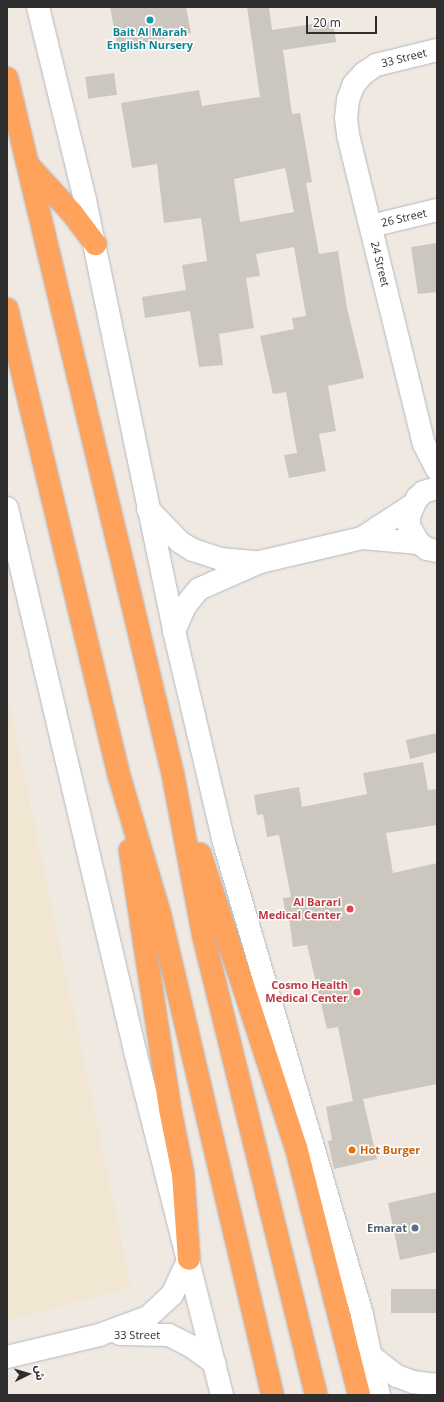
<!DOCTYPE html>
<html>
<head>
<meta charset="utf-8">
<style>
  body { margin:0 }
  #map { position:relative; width:444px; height:1402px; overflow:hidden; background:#efe9e1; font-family:"Open Sans","Noto Sans Arabic",sans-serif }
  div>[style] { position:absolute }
  .education>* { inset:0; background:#f0e6d1 }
  .building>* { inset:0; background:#cbc7bf; transform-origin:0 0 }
  .roads { filter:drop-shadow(0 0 1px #b4b7c1) drop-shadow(0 0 1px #b4b7c1) }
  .minor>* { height:22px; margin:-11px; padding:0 11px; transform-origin:11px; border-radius:11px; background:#fff }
  .tertiary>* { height:22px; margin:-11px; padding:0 11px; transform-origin:11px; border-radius:11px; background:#fff }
  .motorway>* { height:22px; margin:-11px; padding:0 11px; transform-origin:11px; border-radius:11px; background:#ffa35c }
  .dots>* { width:11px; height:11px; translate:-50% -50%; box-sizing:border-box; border:2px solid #fff; border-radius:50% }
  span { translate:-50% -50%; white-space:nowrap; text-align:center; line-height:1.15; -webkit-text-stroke:3px #fff; paint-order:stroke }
  .culture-label { font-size:11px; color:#0d838f; font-weight:700 }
  .street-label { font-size:11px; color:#2e2e2e }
  .health-label { font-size:11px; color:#be3a42; font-weight:700 }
  .right { translate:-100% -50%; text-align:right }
  .food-label { font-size:11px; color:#c56008; font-weight:700 }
  .left { translate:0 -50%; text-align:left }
  .service-label { font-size:11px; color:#4e5e75; font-weight:700 }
  .frame { position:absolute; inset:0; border:8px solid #2e2e2e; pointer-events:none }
  .north { position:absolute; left:8px; top:1354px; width:40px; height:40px; -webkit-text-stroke:3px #fff; paint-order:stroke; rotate:85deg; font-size:11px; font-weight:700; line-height:16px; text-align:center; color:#2e2e2e }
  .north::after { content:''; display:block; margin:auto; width:14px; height:18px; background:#2e2e2e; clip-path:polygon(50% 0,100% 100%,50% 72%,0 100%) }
  .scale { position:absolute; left:306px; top:16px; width:71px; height:18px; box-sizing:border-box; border:2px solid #2e2e2e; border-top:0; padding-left:5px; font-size:12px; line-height:14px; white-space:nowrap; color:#2e2e2e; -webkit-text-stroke:3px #fff; paint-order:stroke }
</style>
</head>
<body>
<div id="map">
  <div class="education">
    <i style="clip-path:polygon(7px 694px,131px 1287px,7px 1321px)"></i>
  </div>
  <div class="building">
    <i style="clip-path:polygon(110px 7px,186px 7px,191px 33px,118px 48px)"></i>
    <i style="clip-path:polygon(evenodd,247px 7px,269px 7px,272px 30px,333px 21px,336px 42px,283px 50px,292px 114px,300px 113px,312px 182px,306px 183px,319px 254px,338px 251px,347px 308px,364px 378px,328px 386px,336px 431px,319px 434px,326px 471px,289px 478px,284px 455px,297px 453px,286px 392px,273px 394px,260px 336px,294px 329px,292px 318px,306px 316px,294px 247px,256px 254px,260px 276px,246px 278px,254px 328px,219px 334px,223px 365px,199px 367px,190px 311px,145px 318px,142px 297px,186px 290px,182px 265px,207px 261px,201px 218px,164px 223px,157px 164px,132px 168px,121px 103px,199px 90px,202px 106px,260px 97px,247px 7px,285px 168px,294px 212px,240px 222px,234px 179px,285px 168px)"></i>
    <i style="left:114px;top:73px;width:22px;height:29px;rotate:82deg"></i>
    <i style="clip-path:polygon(437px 243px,437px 292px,418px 294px,411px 247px)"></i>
    <i style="clip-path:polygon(437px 733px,437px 752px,410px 759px,406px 740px)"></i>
    <i style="clip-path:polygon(423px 762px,428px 790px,437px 789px,437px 825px,386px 833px,393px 873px,437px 863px,437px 1084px,363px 1099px,377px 1159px,334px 1169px,328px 1141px,332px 1140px,326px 1107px,353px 1101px,338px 1027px,327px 1029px,307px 945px,293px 947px,289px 918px,286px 918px,283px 898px,291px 897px,279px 835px,267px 837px,263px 814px,257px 815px,254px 795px,299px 787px,302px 807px,367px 794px,363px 773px)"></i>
    <i style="clip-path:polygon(437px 1192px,437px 1252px,400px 1260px,388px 1203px)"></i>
    <i style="left:437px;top:1289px;width:24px;height:46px;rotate:90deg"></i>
  </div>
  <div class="roads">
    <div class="minor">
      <i style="left:437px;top:50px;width:63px;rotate:166.2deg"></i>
      <i style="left:376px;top:65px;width:14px;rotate:146deg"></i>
      <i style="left:364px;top:73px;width:15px;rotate:132deg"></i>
      <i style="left:354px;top:84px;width:17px;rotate:111deg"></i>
      <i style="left:348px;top:100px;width:18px;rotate:96deg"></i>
      <i style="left:346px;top:118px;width:17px;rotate:83deg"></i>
      <i style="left:348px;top:135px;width:318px;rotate:76.2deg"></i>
      <i style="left:424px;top:444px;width:28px;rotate:63deg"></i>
      <i style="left:371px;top:226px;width:68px;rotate:-13.6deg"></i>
      <i style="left:437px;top:488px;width:14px;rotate:163deg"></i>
      <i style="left:424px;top:492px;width:9px;rotate:139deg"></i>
      <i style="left:417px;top:498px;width:20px;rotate:114deg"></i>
      <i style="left:409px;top:516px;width:10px;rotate:90deg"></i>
      <i style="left:409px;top:526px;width:20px;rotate:60deg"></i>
      <i style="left:419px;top:543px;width:10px;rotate:37deg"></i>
      <i style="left:427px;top:549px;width:10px;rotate:11deg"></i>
      <i style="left:148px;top:509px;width:46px;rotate:45.9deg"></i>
      <i style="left:180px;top:542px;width:15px;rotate:32deg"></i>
      <i style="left:193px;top:550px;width:28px;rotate:18deg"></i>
      <i style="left:220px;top:559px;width:34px;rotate:5deg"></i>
      <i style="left:362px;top:538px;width:59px;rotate:-33.1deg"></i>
      <i style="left:174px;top:631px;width:27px;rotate:-66deg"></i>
      <i style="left:185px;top:606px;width:22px;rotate:-51deg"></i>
      <i style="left:199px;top:589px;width:67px;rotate:-23.9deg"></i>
      <i style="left:260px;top:562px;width:105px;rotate:-13.2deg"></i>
      <i style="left:362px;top:538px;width:57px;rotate:5deg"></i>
      <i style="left:120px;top:1334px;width:49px;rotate:1.2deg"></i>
      <i style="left:169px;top:1335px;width:25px;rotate:27deg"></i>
      <i style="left:191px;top:1346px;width:29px;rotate:36deg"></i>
      <i style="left:7px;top:1357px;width:95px;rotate:-13.4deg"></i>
      <i style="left:99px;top:1335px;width:52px;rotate:-20.2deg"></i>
      <i style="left:148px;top:1317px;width:33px;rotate:-43deg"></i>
      <i style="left:172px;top:1295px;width:40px;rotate:-65deg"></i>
    </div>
    <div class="tertiary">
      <i style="left:38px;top:7px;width:199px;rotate:76.3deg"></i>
      <i style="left:85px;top:200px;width:440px;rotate:78.3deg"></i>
      <i style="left:174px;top:631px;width:214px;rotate:76.7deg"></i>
      <i style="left:223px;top:839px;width:496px;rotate:73.7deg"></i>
      <i style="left:362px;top:1315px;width:82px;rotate:78deg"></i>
      <i style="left:7px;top:508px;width:562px;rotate:76.73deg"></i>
      <i style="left:136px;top:1055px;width:351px;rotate:75.8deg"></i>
      <i style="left:371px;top:1356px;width:33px;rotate:38deg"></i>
      <i style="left:397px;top:1376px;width:17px;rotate:21deg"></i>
      <i style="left:413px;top:1382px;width:24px;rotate:7deg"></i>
    </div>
    <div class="motorway">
      <i style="left:7px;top:78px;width:716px;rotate:76.6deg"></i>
      <i style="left:173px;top:775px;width:162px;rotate:79.3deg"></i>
      <i style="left:203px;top:934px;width:475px;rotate:76.2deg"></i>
      <i style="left:28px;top:165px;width:65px;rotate:47.5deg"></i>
      <i style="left:72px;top:213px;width:39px;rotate:53deg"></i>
      <i style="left:7px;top:309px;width:476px;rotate:76.5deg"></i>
      <i style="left:118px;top:772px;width:149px;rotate:73.6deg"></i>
      <i style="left:160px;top:915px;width:493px;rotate:76.8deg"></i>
      <i style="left:130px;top:850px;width:262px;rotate:81.2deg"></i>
      <i style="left:170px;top:1109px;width:66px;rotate:78.7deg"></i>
      <i style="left:183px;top:1174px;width:85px;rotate:86deg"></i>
      <i style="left:200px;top:854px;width:308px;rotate:71.9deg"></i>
      <i style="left:296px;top:1147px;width:256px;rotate:75.7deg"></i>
    </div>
  </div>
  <div class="dots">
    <i style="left:150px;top:20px;background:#0f9aa8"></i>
    <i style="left:350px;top:909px;background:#e0444e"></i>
    <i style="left:357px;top:992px;background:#e0444e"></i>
    <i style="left:352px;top:1150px;background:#e8710a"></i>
    <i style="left:415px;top:1228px;background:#5c6f8a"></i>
  </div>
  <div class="culture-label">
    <span style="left:150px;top:39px">Bait Al Marah<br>English Nursery</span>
  </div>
  <div class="street-label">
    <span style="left:404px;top:58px;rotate:-14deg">33 Street</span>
    <span style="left:404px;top:218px;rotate:-13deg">26 Street</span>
    <span style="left:380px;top:264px;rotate:76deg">24 Street</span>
    <span style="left:137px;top:1335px">33 Street</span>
  </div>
  <div class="health-label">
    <span class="right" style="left:341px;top:909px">Al Barari<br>Medical Center</span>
    <span class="right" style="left:348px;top:992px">Cosmo Health<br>Medical Center</span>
  </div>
  <div class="food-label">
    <span class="left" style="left:360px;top:1150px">Hot Burger</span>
  </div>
  <div class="service-label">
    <span class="right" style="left:407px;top:1228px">Emarat</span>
  </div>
  <div class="frame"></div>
  <div class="north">ش</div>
  <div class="scale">20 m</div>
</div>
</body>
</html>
